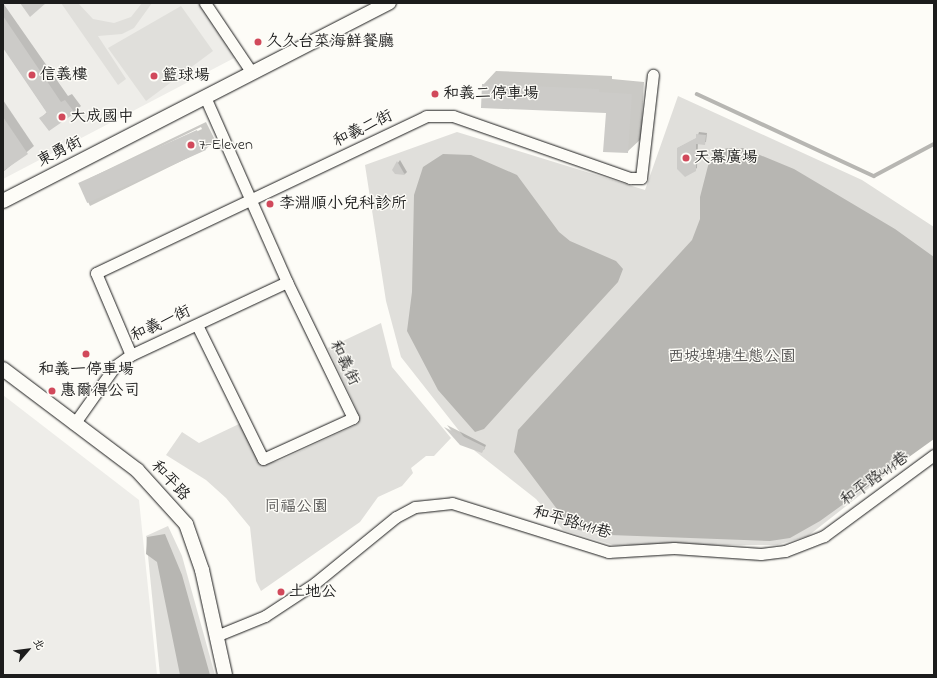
<!DOCTYPE html>
<html>
<head>
<meta charset="utf-8">
<style>
  body { margin:0 }
  #map { position:relative; width:937px; height:678px; overflow:hidden; background:#fdfcf7; font-family:"Indie Flower","LXGW WenKai TC",sans-serif }
  div>[style] { position:absolute }
  .built>* { inset:0; background:#eeede9 }
  .green>* { inset:0; background:#e0dfdb }
  .water>* { inset:0; background:#b7b6b2 }
  .shadow>* { inset:0; background:#0003 }
  .stream>* { height:3.5px; margin:-1.75px; padding:0 1.75px; transform-origin:1.75px; border-radius:1.75px; background:#b7b6b2 }
  .building>* { inset:0; background:#cccbc8; transform-origin:0 0 }
  .roads { filter:drop-shadow(0 0 1px #1c1c1c) drop-shadow(0 0 1px #1c1c1c) }
  .minor>* { height:11px; margin:-5.5px; padding:0 5.5px; transform-origin:5.5px; border-radius:5.5px; background:#fdfcf7 }
  .tertiary>* { height:14px; margin:-7px; padding:0 7px; transform-origin:7px; border-radius:7px; background:#fdfcf7 }
  .dots>* { width:11px; height:11px; translate:-50% -50%; box-sizing:border-box; border:2px solid #fdfcf7; border-radius:50% }
  span { translate:-50% -50%; white-space:nowrap; text-align:center; line-height:1.15; -webkit-text-stroke:3px #fdfcf7; paint-order:stroke }
  .poi-label { font-size:16px; color:#1c1c1c }
  .left { translate:0 -50%; text-align:left }
  .street-label { font-size:16px; color:#1c1c1c }
  .park-label { font-size:16px; color:#575655 }
  .frame { position:absolute; inset:0; border:4px solid #1c1c1c; pointer-events:none }
  .north { position:absolute; left:8px; top:630px; width:40px; height:40px; -webkit-text-stroke:3px #fdfcf7; paint-order:stroke; rotate:62deg; font-size:11px; font-weight:700; line-height:16px; text-align:center; color:#1c1c1c }
  .north::after { content:''; display:block; margin:auto; width:14px; height:18px; background:#1c1c1c; clip-path:polygon(50% 0,100% 100%,50% 72%,0 100%) }
</style>
</head>
<body>
<div id="map">
  <div class="built">
    <i style="clip-path:polygon(3px 3px,200px 3px,238px 56px,3px 179px)"></i>
    <i style="clip-path:polygon(3px 395px,139px 500px,157px 675px,3px 675px)"></i>
  </div>
  <div class="green">
    <i style="clip-path:polygon(61px 3px,78px 3px,93px 19px,114px 23px,131px 17px,142px 3px,152px 3px,134px 28px,122px 34px,98px 36px,126px 79px,118px 85px)"></i>
    <i style="clip-path:polygon(181px 6px,213px 51px,146px 101px,108px 48px)"></i>
    <i style="clip-path:polygon(678px 96px,862px 180px,934px 227px,934px 437px,808px 536px,777px 545px,613px 545px,563px 530px,536px 499px,475px 451px,401px 357px,386px 301px,365px 165px,457px 132px,645px 190px)"></i>
    <i style="clip-path:polygon(381px 323px,392px 367px,451px 438px,434px 456px,426px 456px,411px 468px,413px 473px,402px 486px,378px 497px,360px 522px,261px 591px,256px 581px,250px 527px,226px 498px,206px 480px,166px 455px,182px 432px,199px 443px,239px 424px,262px 464px,279px 461px,358px 424px,357px 410px,328px 348px)"></i>
    <i style="clip-path:polygon(168px 526px,182px 556px,215px 675px,160px 675px,146px 536px)"></i>
  </div>
  <div class="water">
    <i style="clip-path:polygon(728px 148px,743px 148px,794px 169px,895px 229px,934px 257px,934px 439px,820px 521px,790px 538px,770px 541px,610px 535px,572px 529px,514px 452px,518px 430px,692px 240px,700px 219px,700px 197px,709px 162px,717px 151px)"></i>
    <i style="clip-path:polygon(443px 154px,471px 155px,517px 175px,559px 232px,570px 241px,616px 261px,623px 269px,618px 282px,530px 378px,484px 429px,475px 432px,438px 390px,407px 331px,412px 292px,414px 195px,423px 167px)"></i>
    <i style="clip-path:polygon(165px 534px,182px 575px,210px 675px,180px 675px,157px 562px,146px 554px,147px 537px)"></i>
  </div>
  <div class="shadow">
    <i style="clip-path:polygon(3px 3px,68px 96px,72px 94px,81px 106px,74px 112px,41px 118px,47px 112px,3px 47px)"></i>
    <i style="clip-path:polygon(496px 71px,612px 76px,612px 79px,644px 82px,641px 139px,627px 152px,607px 112px,483px 85px)"></i>
    <i style="clip-path:polygon(3px 100px,34px 146px,3px 172px)"></i>
    <i style="clip-path:polygon(evenodd,206px 122px,215px 140px,206px 149px,90px 206px,81px 187px,90px 178px,206px 122px,201px 127px,202px 129px,90px 183px,90px 181px,201px 127px)"></i>
    <i style="clip-path:polygon(699px 132px,707px 133px,706px 142px,698px 143px,697px 168px,685px 176px,678px 148px,697px 138px)"></i>
    <i style="clip-path:polygon(400px 160px,407px 172px,405px 174px,393px 170px)"></i>
    <i style="clip-path:polygon(447px 425px,486px 445px,484px 450px,461px 444px)"></i>
  </div>
  <div class="stream">
    <i style="left:697px;top:94px;width:195px;rotate:24.9deg"></i>
    <i style="left:874px;top:176px;width:68px;rotate:-28.1deg"></i>
  </div>
  <div class="building">
    <i style="clip-path:polygon(20px 3px,46px 3px,30px 17px)"></i>
    <i style="clip-path:polygon(3px 16px,61px 102px,65px 100px,75px 113px,49px 131px,39px 118px,47px 113px,3px 48px)"></i>
    <i style="clip-path:polygon(482px 84px,599px 89px,599px 92px,632px 94px,628px 153px,603px 152px,606px 113px,481px 108px)"></i>
    <i style="clip-path:polygon(3px 117px,28px 154px,3px 171px)"></i>
    <i style="left:197px;top:130px;width:22px;height:130px;rotate:66deg"></i>
    <i style="clip-path:polygon(696px 134px,706px 135px,705px 145px,696px 144px,696px 171px,685px 177px,677px 169px,677px 148px,696px 138px)"></i>
    <i style="clip-path:polygon(397px 161px,405px 175px,395px 174px,392px 170px)"></i>
    <i style="clip-path:polygon(444px 427px,485px 447px,482px 453px,460px 445px)"></i>
  </div>
  <div class="roads">
    <div class="minor">
      <i style="left:205px;top:3px;width:84px;rotate:56.1deg"></i>
      <i style="left:197px;top:325px;width:149px;rotate:63.8deg"></i>
      <i style="left:263px;top:459px;width:99px;rotate:-24.5deg"></i>
      <i style="left:353px;top:418px;width:151px;rotate:-115.9deg"></i>
      <i style="left:287px;top:282px;width:202px;rotate:-113.9deg"></i>
      <i style="left:131px;top:355px;width:89px;rotate:-113.1deg"></i>
      <i style="left:96px;top:273px;width:365px;rotate:-25.4deg"></i>
      <i style="left:426px;top:116px;width:27px"></i>
      <i style="left:453px;top:116px;width:188px;rotate:19.3deg"></i>
      <i style="left:630px;top:178px;width:11px"></i>
      <i style="left:641px;top:178px;width:104px;rotate:-83.4deg"></i>
      <i style="left:74px;top:424px;width:71px;rotate:-54.7deg"></i>
      <i style="left:115px;top:366px;width:19px;rotate:-35deg"></i>
      <i style="left:131px;top:355px;width:172px;rotate:-25.1deg"></i>
      <i style="left:216px;top:636px;width:53px;rotate:-22.2deg"></i>
      <i style="left:265px;top:616px;width:60px;rotate:-33.4deg"></i>
      <i style="left:315px;top:583px;width:104px;rotate:-39.2deg"></i>
      <i style="left:396px;top:517px;width:21px;rotate:-28deg"></i>
      <i style="left:415px;top:507px;width:37px;rotate:-6deg"></i>
      <i style="left:452px;top:503px;width:164px;rotate:17.4deg"></i>
      <i style="left:608px;top:552px;width:66px;rotate:-3.5deg"></i>
      <i style="left:674px;top:548px;width:87px;rotate:3.9deg"></i>
      <i style="left:761px;top:554px;width:24px;rotate:-7deg"></i>
      <i style="left:785px;top:551px;width:42px;rotate:-21deg"></i>
      <i style="left:824px;top:536px;width:137px;rotate:-36.4deg"></i>
    </div>
    <div class="tertiary">
      <i style="left:3px;top:201px;width:434px;rotate:-27.2deg"></i>
      <i style="left:3px;top:369px;width:168px;rotate:37deg"></i>
      <i style="left:137px;top:470px;width:73px;rotate:47.8deg"></i>
      <i style="left:186px;top:524px;width:49px;rotate:70.8deg"></i>
      <i style="left:202px;top:570px;width:107px;rotate:77.6deg"></i>
    </div>
  </div>
  <div class="dots">
    <i style="left:258px;top:42px;background:#d1495b"></i>
    <i style="left:32px;top:75px;background:#d1495b"></i>
    <i style="left:154px;top:76px;background:#d1495b"></i>
    <i style="left:435px;top:94px;background:#d1495b"></i>
    <i style="left:62px;top:117px;background:#d1495b"></i>
    <i style="left:191px;top:145px;background:#d1495b"></i>
    <i style="left:686px;top:158px;background:#d1495b"></i>
    <i style="left:270px;top:204px;background:#d1495b"></i>
    <i style="left:86px;top:354px;background:#d1495b"></i>
    <i style="left:52px;top:391px;background:#d1495b"></i>
    <i style="left:281px;top:592px;background:#d1495b"></i>
  </div>
  <div class="poi-label">
    <span class="left" style="left:266px;top:42px">久久台菜海鮮餐廳</span>
    <span class="left" style="left:40px;top:75px">信義樓</span>
    <span class="left" style="left:162px;top:76px">籃球場</span>
    <span class="left" style="left:443px;top:94px">和義二停車場</span>
    <span class="left" style="left:70px;top:117px">大成國中</span>
    <span class="left" style="left:199px;top:145px">7-Eleven</span>
    <span class="left" style="left:694px;top:158px">天幕廣場</span>
    <span class="left" style="left:279px;top:204px">李淵順小兒科診所</span>
    <span style="left:86px;top:370px">和義一停車場</span>
    <span class="left" style="left:60px;top:391px">惠爾得公司</span>
    <span class="left" style="left:289px;top:592px">土地公</span>
  </div>
  <div class="street-label">
    <span style="left:363px;top:129px;rotate:-26deg">和義二街</span>
    <span style="left:60px;top:152px;rotate:-27deg">東勇街</span>
    <span style="left:161px;top:324px;rotate:-25deg">和義一街</span>
    <span style="left:344px;top:363px;rotate:64deg">和義街</span>
    <span style="left:875px;top:479px;rotate:-36deg">和平路411巷</span>
    <span style="left:170px;top:481px;rotate:47deg">和平路</span>
    <span style="left:572px;top:523px;rotate:16deg">和平路411巷</span>
  </div>
  <div class="park-label">
    <span style="left:732px;top:357px">西坡埤塘生態公園</span>
    <span style="left:296px;top:507px">同福公園</span>
  </div>
  <div class="frame"></div>
  <div class="north">北</div>
</div>
</body>
</html>
